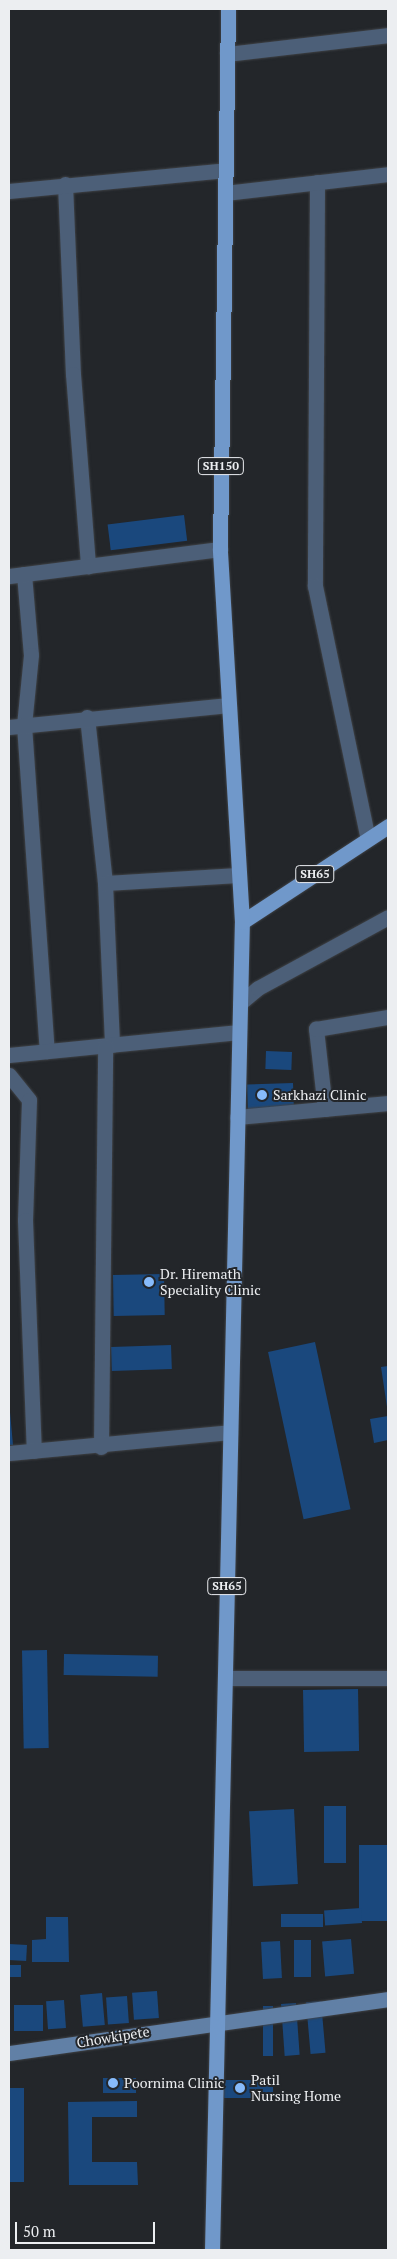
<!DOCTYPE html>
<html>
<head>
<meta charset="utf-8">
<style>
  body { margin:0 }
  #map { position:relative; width:397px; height:2259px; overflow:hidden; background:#23262a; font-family:"PT Serif",serif }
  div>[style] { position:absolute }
  .building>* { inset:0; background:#1a487d; transform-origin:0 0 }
  .roads { filter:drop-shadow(0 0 1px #3f4246) drop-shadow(0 0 1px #3f4246) }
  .street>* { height:15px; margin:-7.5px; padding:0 7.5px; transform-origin:7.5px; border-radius:7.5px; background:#4c5f78 }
  .secondary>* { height:15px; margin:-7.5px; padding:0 7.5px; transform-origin:7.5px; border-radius:7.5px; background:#6180a6 }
  .primary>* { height:15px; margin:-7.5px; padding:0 7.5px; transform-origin:7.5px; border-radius:7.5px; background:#7098ca }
  .dots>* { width:14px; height:14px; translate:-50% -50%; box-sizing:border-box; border:2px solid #23262a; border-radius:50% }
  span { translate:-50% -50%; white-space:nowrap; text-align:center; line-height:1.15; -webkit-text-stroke:4px #23262a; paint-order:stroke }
  .shield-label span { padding:1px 4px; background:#23262a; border:1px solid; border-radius:4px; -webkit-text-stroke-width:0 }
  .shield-label { font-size:12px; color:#eceef1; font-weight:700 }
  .poi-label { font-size:14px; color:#eceef1 }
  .left { translate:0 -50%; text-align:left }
  .street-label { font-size:14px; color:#eceef1 }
  .frame { position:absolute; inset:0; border:10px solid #eceef1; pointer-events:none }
  .scale { position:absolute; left:15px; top:2222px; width:140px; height:22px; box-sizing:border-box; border:2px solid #eceef1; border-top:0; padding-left:6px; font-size:15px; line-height:18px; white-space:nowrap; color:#eceef1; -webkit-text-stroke:4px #23262a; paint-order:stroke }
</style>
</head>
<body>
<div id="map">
  <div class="building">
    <i style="left:184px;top:515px;width:26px;height:77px;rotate:83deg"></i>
    <i style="left:266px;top:1051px;width:26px;height:18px;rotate:2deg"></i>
    <i style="left:293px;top:1083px;width:26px;height:46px;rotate:88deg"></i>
    <i style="left:164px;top:1274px;width:41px;height:51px;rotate:89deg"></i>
    <i style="left:315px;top:1342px;width:171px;height:48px;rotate:78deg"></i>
    <i style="left:171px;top:1345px;width:24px;height:60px;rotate:88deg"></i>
    <i style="clip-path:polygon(388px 1366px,388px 1407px,387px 1407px,381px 1367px)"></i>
    <i style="clip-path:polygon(9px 1401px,13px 1445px,9px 1445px)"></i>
    <i style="clip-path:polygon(388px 1416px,388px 1440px,374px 1443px,370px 1419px)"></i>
    <i style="left:47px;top:1650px;width:98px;height:25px;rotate:89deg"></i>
    <i style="left:64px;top:1654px;width:94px;height:21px;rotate:1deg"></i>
    <i style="left:358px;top:1689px;width:62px;height:55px;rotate:89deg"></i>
    <i style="left:324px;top:1806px;width:22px;height:57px"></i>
    <i style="left:294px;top:1809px;width:75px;height:45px;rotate:87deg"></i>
    <i style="left:388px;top:1845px;width:76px;height:29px;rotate:90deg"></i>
    <i style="left:361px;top:1908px;width:15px;height:37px;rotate:86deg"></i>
    <i style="left:323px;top:1914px;width:13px;height:42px;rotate:90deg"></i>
    <i style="clip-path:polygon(46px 1917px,68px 1917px,69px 1962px,32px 1962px,32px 1940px,46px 1939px)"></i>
    <i style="left:351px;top:1939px;width:35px;height:29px;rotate:85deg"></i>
    <i style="left:294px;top:1940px;width:17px;height:37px"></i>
    <i style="left:280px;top:1941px;width:37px;height:19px;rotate:87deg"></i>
    <i style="left:9px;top:1944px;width:18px;height:16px;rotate:3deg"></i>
    <i style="left:9px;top:1965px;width:12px;height:12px"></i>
    <i style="left:157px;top:1991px;width:27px;height:25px;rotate:86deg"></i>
    <i style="left:102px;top:1993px;width:32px;height:22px;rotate:85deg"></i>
    <i style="left:127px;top:1996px;width:27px;height:21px;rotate:86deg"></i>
    <i style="left:64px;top:2000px;width:28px;height:18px;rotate:86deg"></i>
    <i style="left:321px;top:2001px;width:52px;height:15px;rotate:85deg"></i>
    <i style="left:296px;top:2003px;width:52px;height:15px;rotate:86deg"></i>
    <i style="left:43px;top:2005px;width:26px;height:29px;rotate:90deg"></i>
    <i style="left:263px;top:2006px;width:10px;height:50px"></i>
    <i style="left:136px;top:2078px;width:15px;height:33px;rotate:90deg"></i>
    <i style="left:224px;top:2080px;width:49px;height:18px"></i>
    <i style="left:9px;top:2088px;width:15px;height:94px"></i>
    <i style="clip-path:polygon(137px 2101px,137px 2117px,92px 2117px,92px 2162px,137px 2162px,138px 2185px,69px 2185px,68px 2102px)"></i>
  </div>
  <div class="roads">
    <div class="street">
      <i style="left:227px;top:54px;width:162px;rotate:-6.7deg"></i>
      <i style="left:317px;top:182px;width:404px;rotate:90.3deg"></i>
      <i style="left:315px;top:586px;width:258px;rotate:78.2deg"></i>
      <i style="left:65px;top:184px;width:190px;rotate:87.6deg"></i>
      <i style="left:73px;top:374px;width:193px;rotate:85.5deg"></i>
      <i style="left:9px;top:191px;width:218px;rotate:-5.5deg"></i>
      <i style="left:225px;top:193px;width:164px;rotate:-6.6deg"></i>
      <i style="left:24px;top:574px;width:81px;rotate:85.1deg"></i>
      <i style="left:31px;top:655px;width:70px;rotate:95.7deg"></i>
      <i style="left:24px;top:725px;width:327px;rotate:86deg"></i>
      <i style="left:9px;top:576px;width:213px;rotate:-7.3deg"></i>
      <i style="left:87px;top:717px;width:167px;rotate:83.8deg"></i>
      <i style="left:105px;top:883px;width:162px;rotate:87.5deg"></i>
      <i style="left:9px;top:727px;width:221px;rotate:-5.7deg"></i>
      <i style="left:105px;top:883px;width:134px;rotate:-3.4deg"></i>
      <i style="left:240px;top:1003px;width:23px;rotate:-40deg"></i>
      <i style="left:258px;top:988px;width:148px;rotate:-28.6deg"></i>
      <i style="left:9px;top:1055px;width:231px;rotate:-5.7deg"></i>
      <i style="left:9px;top:1075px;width:32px;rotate:51deg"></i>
      <i style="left:29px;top:1100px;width:120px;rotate:91.9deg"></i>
      <i style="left:25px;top:1220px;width:231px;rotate:87.8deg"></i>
      <i style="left:325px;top:1109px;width:81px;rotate:-96.4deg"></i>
      <i style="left:316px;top:1029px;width:73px;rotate:-9.5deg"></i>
      <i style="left:237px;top:1117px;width:152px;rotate:-5.3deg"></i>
      <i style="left:101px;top:1447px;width:401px;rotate:-89.4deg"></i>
      <i style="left:9px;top:1453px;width:222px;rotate:-5.4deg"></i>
      <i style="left:225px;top:1678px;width:163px"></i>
    </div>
    <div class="secondary">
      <i style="left:9px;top:2053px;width:383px;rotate:-8.1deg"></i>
    </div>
    <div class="primary">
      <i style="left:242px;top:922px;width:175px;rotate:-33.3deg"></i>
      <i style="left:212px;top:2250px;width:1328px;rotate:-88.71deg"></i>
      <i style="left:242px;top:922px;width:374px;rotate:-93.4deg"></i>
      <i style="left:220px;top:549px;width:540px;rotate:-89.15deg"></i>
    </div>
  </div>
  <div class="dots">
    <i style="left:262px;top:1095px;background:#87bbfb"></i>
    <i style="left:149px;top:1282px;background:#87bbfb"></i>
    <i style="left:113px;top:2083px;background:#87bbfb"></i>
    <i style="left:240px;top:2088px;background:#87bbfb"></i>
  </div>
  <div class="shield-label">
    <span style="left:221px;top:466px">SH150</span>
    <span style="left:315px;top:874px">SH65</span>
    <span style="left:227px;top:1586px">SH65</span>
  </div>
  <div class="poi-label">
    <span class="left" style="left:273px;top:1095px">Sarkhazi Clinic</span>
    <span class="left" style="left:160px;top:1282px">Dr. Hiremath<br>Speciality Clinic</span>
    <span class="left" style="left:251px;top:2088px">Patil<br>Nursing Home</span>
    <span class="left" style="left:124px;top:2083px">Poornima Clinic</span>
  </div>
  <div class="street-label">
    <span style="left:113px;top:2037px;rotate:-9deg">Chowkipete</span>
  </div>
  <div class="frame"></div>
  <div class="scale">50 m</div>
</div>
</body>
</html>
